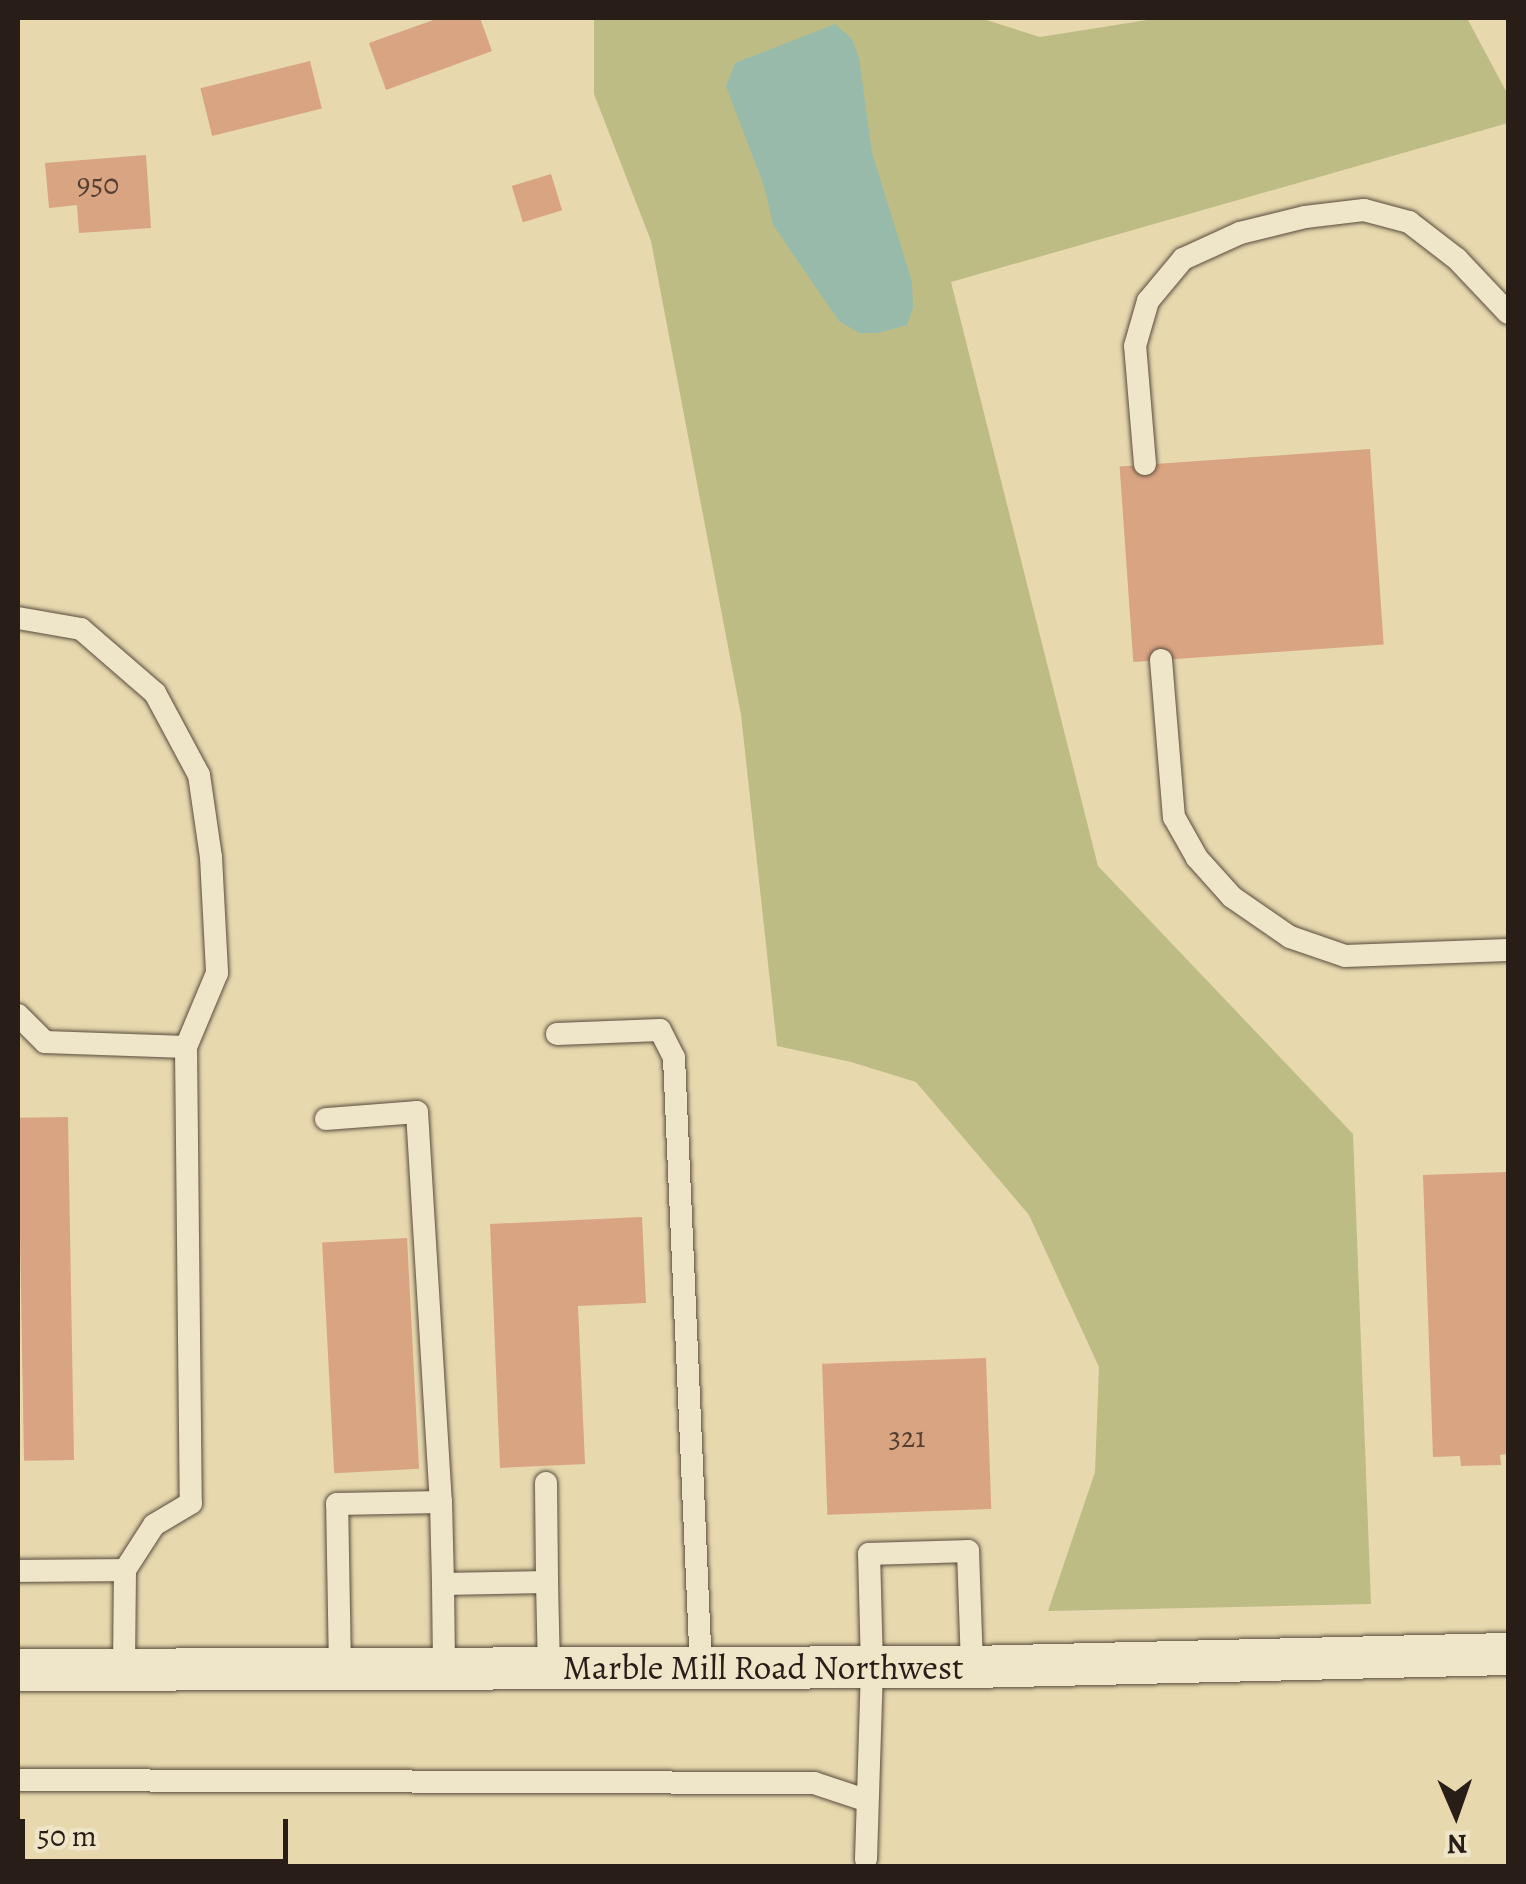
<!DOCTYPE html>
<html>
<head>
<meta charset="utf-8">
<style>
  body { margin:0 }
  #map { position:relative; width:1526px; height:1884px; overflow:hidden; background:#e7d8ae; font-family:Alegreya,serif }
  div>[style] { position:absolute }
  .green>* { inset:0; background:#bdbc85 }
  .water>* { inset:0; background:#97baab }
  .building>* { inset:0; background:#d9a481; transform-origin:0 0 }
  .roads { filter:drop-shadow(0 0 2px #584c3d) drop-shadow(0 0 2px #584c3d) }
  .service>* { height:22px; margin:-11px; padding:0 11px; transform-origin:11px; border-radius:11px; background:#efe6ca }
  .minor>* { height:42px; margin:-21px; padding:0 21px; transform-origin:21px; border-radius:21px; background:#efe6ca }
  span { translate:-50% -50%; white-space:nowrap; text-align:center; line-height:1.15; -webkit-text-stroke:10px #efe6ca; paint-order:stroke }
  .number-label { font-size:30px; color:#553f32 }
  .number-label span { -webkit-text-stroke-width:0 }
  .street-label { font-size:35px; color:#291d17 }
  .frame { position:absolute; inset:0; border:20px solid #291d17; pointer-events:none }
  .north { position:absolute; left:1406px; top:1764px; width:100px; height:100px; -webkit-text-stroke:8px #efe6ca; paint-order:stroke; rotate:178deg; font-size:28px; font-weight:700; line-height:40px; text-align:center; color:#291d17 }
  .north::after { content:''; display:block; margin:auto; width:35px; height:45px; background:#291d17; clip-path:polygon(50% 0,100% 100%,50% 72%,0 100%) }
  .scale { position:absolute; left:20px; top:1819px; width:268px; height:45px; box-sizing:border-box; border:5px solid #291d17; border-top:0; padding-left:12px; font-size:30px; line-height:35px; white-space:nowrap; color:#291d17; -webkit-text-stroke:8px #efe6ca; paint-order:stroke }
</style>
</head>
<body>
<div id="map">
  <div class="green">
    <i style="clip-path:polygon(594px 18px,980px 18px,1040px 37px,1160px 18px,1467px 18px,1508px 95px,1508px 123px,951px 282px,1098px 866px,1353px 1134px,1371px 1604px,1048px 1611px,1095px 1472px,1099px 1367px,1029px 1215px,916px 1082px,851px 1062px,777px 1046px,741px 715px,651px 241px,594px 94px)"></i>
  </div>
  <div class="water">
    <i style="clip-path:polygon(835px 24px,852px 39px,859px 58px,872px 153px,912px 282px,913px 308px,907px 325px,878px 333px,859px 333px,839px 321px,773px 225px,765px 189px,726px 86px,735px 63px)"></i>
  </div>
  <div class="building">
    <i style="clip-path:polygon(439px 18px,480px 18px,492px 51px,386px 90px,369px 43px)"></i>
    <i style="left:310px;top:61px;width:49px;height:113px;rotate:76deg"></i>
    <i style="clip-path:polygon(146px 155px,151px 228px,79px 233px,77px 205px,49px 208px,45px 163px)"></i>
    <i style="left:551px;top:174px;width:38px;height:41px;rotate:73deg"></i>
    <i style="left:1370px;top:449px;width:196px;height:251px;rotate:86deg"></i>
    <i style="left:68px;top:1117px;width:343px;height:50px;rotate:89deg"></i>
    <i style="clip-path:polygon(1508px 1172px,1508px 1454px,1500px 1455px,1501px 1465px,1461px 1466px,1460px 1456px,1433px 1457px,1423px 1175px)"></i>
    <i style="clip-path:polygon(642px 1217px,646px 1303px,578px 1306px,585px 1464px,500px 1468px,490px 1224px)"></i>
    <i style="left:407px;top:1238px;width:231px;height:85px;rotate:87deg"></i>
    <i style="left:986px;top:1358px;width:151px;height:164px;rotate:88deg"></i>
  </div>
  <div class="roads">
    <div class="service">
      <i style="left:1145px;top:464px;width:118px;rotate:-94.8deg"></i>
      <i style="left:1135px;top:346px;width:47px;rotate:-73.9deg"></i>
      <i style="left:1148px;top:301px;width:55px;rotate:-50.2deg"></i>
      <i style="left:1183px;top:259px;width:63px;rotate:-24.5deg"></i>
      <i style="left:1240px;top:233px;width:67px;rotate:-13.8deg"></i>
      <i style="left:1305px;top:217px;width:59px;rotate:-6.8deg"></i>
      <i style="left:1364px;top:210px;width:47px;rotate:14.9deg"></i>
      <i style="left:1409px;top:222px;width:61px;rotate:37.6deg"></i>
      <i style="left:1457px;top:259px;width:74px;rotate:46.6deg"></i>
      <i style="left:18px;top:618px;width:64px;rotate:9.9deg"></i>
      <i style="left:81px;top:629px;width:98px;rotate:40.9deg"></i>
      <i style="left:155px;top:693px;width:93px;rotate:61.8deg"></i>
      <i style="left:199px;top:775px;width:83px;rotate:81.7deg"></i>
      <i style="left:211px;top:857px;width:116px;rotate:87deg"></i>
      <i style="left:217px;top:973px;width:80px;rotate:112.7deg"></i>
      <i style="left:1161px;top:660px;width:158px;rotate:85.3deg"></i>
      <i style="left:1174px;top:817px;width:47px;rotate:60.7deg"></i>
      <i style="left:1197px;top:858px;width:52px;rotate:48.1deg"></i>
      <i style="left:1232px;top:897px;width:70px;rotate:34.6deg"></i>
      <i style="left:1290px;top:937px;width:58px;rotate:19.1deg"></i>
      <i style="left:1345px;top:956px;width:163px;rotate:-2.1deg"></i>
      <i style="left:18px;top:1015px;width:38px;rotate:45deg"></i>
      <i style="left:45px;top:1042px;width:141px;rotate:2deg"></i>
      <i style="left:186px;top:1047px;width:456px;rotate:89.4deg"></i>
      <i style="left:191px;top:1503px;width:43px;rotate:149.3deg"></i>
      <i style="left:154px;top:1525px;width:54px;rotate:122.8deg"></i>
      <i style="left:125px;top:1570px;width:100px;rotate:90.6deg"></i>
      <i style="left:557px;top:1034px;width:103px;rotate:-2.2deg"></i>
      <i style="left:660px;top:1030px;width:31px;rotate:63deg"></i>
      <i style="left:674px;top:1058px;width:611px;rotate:87.47deg"></i>
      <i style="left:326px;top:1119px;width:91px;rotate:-4.4deg"></i>
      <i style="left:417px;top:1112px;width:391px;rotate:86.5deg"></i>
      <i style="left:546px;top:1483px;width:99px;rotate:89.4deg"></i>
      <i style="left:18px;top:1571px;width:107px;rotate:-0.5deg"></i>
      <i style="left:443px;top:1584px;width:85px;rotate:89.3deg"></i>
      <i style="left:340px;top:1669px;width:165px;rotate:-91deg"></i>
      <i style="left:337px;top:1504px;width:104px;rotate:-1.1deg"></i>
      <i style="left:441px;top:1502px;width:82px;rotate:88.6deg"></i>
      <i style="left:443px;top:1584px;width:104px;rotate:-1.1deg"></i>
      <i style="left:547px;top:1582px;width:86px;rotate:88.7deg"></i>
      <i style="left:18px;top:1780px;width:796px;rotate:0.22deg"></i>
      <i style="left:814px;top:1783px;width:54px;rotate:18.4deg"></i>
      <i style="left:866px;top:1859px;width:192px;rotate:-88.2deg"></i>
      <i style="left:872px;top:1667px;width:113px;rotate:-91.5deg"></i>
      <i style="left:869px;top:1554px;width:99px;rotate:-1.7deg"></i>
      <i style="left:968px;top:1551px;width:116px;rotate:88deg"></i>
    </div>
    <div class="minor">
      <i style="left:18px;top:1670px;width:954px;rotate:-0.18deg"></i>
      <i style="left:972px;top:1667px;width:536px;rotate:-1.39deg"></i>
    </div>
  </div>
  <div class="number-label">
    <span style="left:98px;top:184px">950</span>
    <span style="left:907px;top:1437px">321</span>
  </div>
  <div class="street-label">
    <span style="left:763px;top:1667px">Marble Mill Road Northwest</span>
  </div>
  <div class="frame"></div>
  <div class="north">N</div>
  <div class="scale">50 m</div>
</div>
</body>
</html>
